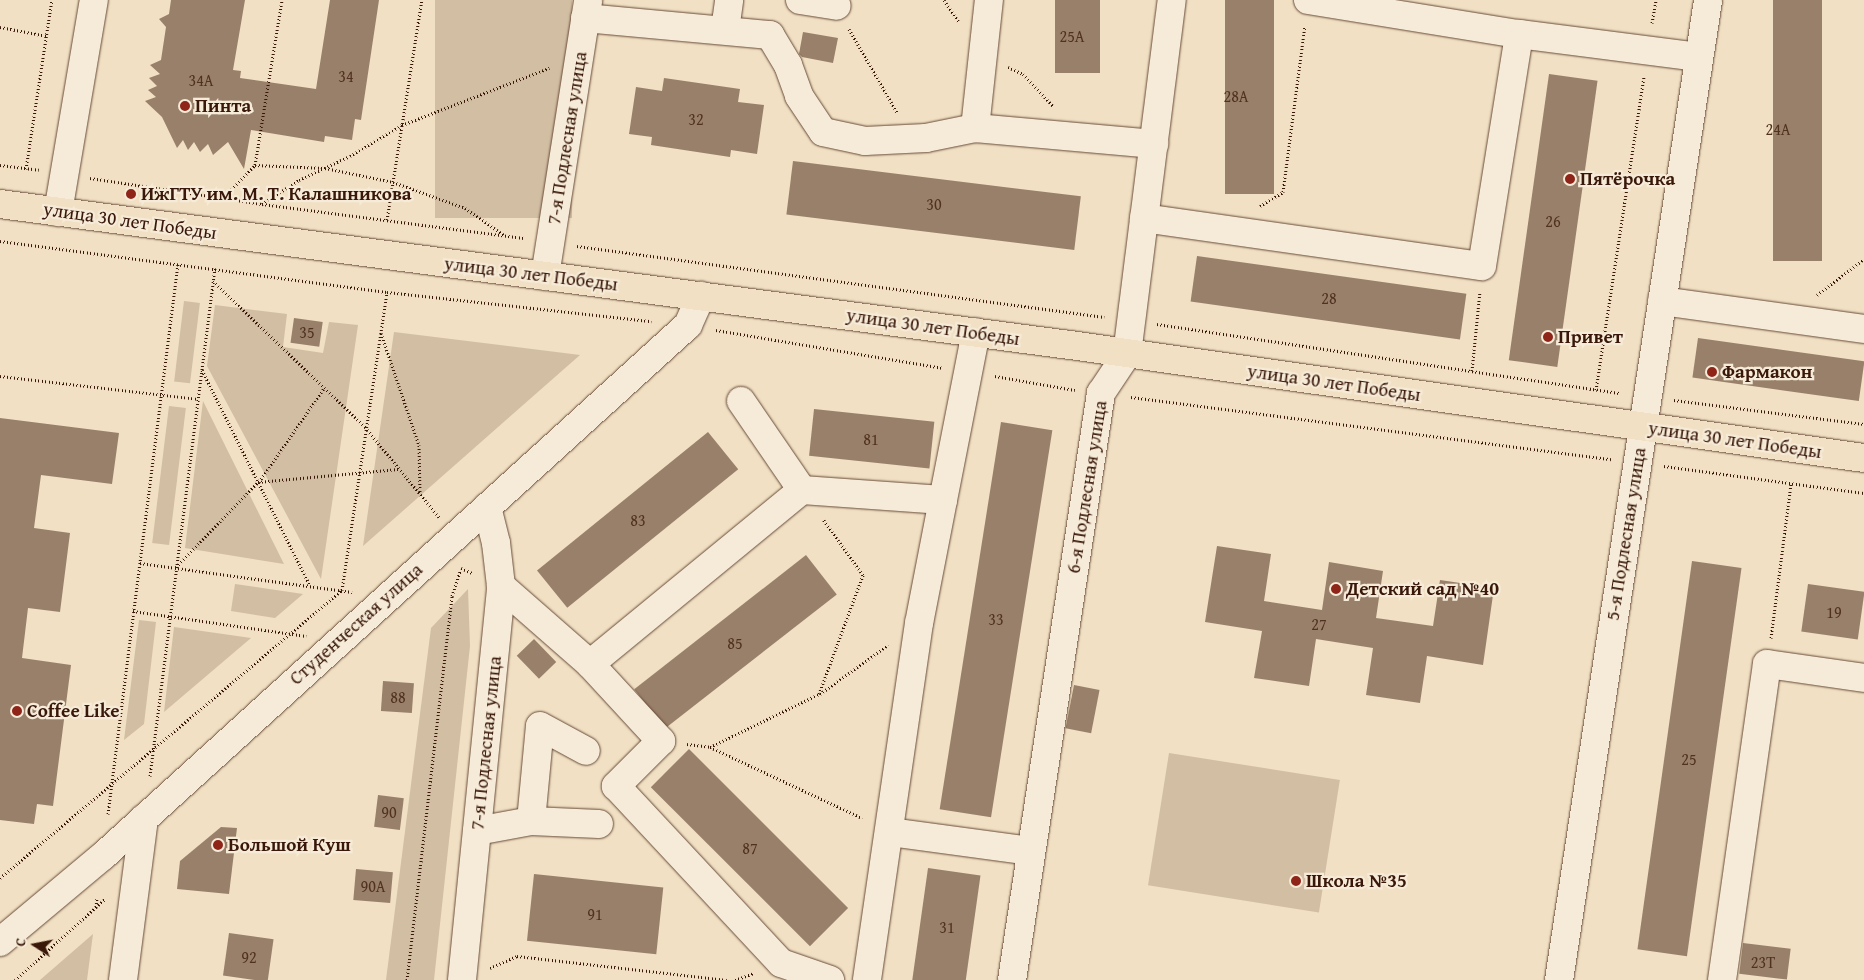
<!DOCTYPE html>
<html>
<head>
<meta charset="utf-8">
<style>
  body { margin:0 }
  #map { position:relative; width:1864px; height:980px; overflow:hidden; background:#f1e0c3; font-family:"Gentium Book Plus",serif }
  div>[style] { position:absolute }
  .green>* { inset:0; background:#d2bea3; transform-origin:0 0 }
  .building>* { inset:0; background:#99806a; transform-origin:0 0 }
  .path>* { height:3px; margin-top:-1.5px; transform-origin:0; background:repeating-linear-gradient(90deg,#391809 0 1px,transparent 0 3.5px) }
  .roads { filter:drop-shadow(0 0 1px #674a38) drop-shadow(0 0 1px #674a38) }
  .minor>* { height:28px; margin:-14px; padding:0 14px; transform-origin:14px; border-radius:14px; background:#f6ebd8 }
  .major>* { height:28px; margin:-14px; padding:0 14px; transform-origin:14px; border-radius:14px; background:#f1e0c3 }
  .dots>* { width:14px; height:14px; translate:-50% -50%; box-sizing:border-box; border:2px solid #f6ebd8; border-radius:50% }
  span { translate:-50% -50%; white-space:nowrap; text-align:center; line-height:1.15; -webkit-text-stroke:4.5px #f6ebd8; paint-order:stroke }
  .number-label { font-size:16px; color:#513221 }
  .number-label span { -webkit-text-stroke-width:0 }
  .poi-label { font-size:19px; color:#391809; font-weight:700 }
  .left { translate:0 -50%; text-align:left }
  .street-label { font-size:19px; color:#391809 }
  .north { position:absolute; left:10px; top:920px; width:50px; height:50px; -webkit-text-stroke:4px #f6ebd8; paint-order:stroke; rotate:281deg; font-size:14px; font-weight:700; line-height:20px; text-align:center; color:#391809 }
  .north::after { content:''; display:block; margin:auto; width:18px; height:22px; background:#391809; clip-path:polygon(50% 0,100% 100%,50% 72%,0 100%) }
</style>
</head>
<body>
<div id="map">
  <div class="green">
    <i style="left:435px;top:0;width:137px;height:218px"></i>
    <i style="left:184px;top:301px;width:16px;height:81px;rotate:7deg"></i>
    <i style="clip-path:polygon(215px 305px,287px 314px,283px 347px,323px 353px,329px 322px,358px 325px,321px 579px,207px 366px)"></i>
    <i style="clip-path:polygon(394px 332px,580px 355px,363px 546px)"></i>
    <i style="clip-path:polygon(203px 401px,284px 564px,185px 548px)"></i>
    <i style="left:169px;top:406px;width:17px;height:138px;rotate:7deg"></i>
    <i style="clip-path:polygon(235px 584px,303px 594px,275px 618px,231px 611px)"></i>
    <i style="clip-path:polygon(468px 589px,470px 646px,434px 980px,386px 980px,431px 628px)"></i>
    <i style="clip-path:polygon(139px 620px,156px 622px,144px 724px,124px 740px)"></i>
    <i style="clip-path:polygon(174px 627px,251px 638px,164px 712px)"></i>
    <i style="left:1169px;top:753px;width:173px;height:134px;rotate:9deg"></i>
    <i style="clip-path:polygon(93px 934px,87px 980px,40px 980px)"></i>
  </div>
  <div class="building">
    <i style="clip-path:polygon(171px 0,245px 0,233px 70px,241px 71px,240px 78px,316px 89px,330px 0,379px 0,361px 120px,355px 119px,352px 140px,325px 136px,324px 142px,251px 130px,244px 169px,228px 142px,213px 155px,208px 144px,200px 152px,194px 142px,188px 150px,183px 140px,177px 148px,162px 117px,145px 101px,156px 97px,148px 90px,157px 86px,149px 78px,160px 74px,150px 65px,161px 60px,166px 27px,159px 19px,169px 14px)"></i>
    <i style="left:1055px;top:0;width:45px;height:73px"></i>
    <i style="left:1225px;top:0;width:49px;height:194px"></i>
    <i style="left:1773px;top:0;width:49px;height:261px"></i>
    <i style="clip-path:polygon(803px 32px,838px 38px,833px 63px,802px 57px,799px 54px)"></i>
    <i style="left:1549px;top:74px;width:49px;height:289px;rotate:8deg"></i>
    <i style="clip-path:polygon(664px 78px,740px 89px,738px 102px,764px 105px,757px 154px,731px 150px,730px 157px,651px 145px,652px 137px,629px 134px,636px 87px,662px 91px)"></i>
    <i style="left:793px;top:161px;width:290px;height:54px;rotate:7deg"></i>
    <i style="left:1197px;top:256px;width:272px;height:46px;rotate:8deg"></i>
    <i style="left:294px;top:318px;width:29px;height:25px;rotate:8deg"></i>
    <i style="left:1698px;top:338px;width:168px;height:40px;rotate:8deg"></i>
    <i style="left:814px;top:409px;width:121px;height:47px;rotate:6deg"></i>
    <i style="clip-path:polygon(0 418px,119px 433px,112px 484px,41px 475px,34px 528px,70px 533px,60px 612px,28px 608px,22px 658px,71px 665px,53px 806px,37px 804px,34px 824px,0 820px)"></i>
    <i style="left:1001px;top:422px;width:52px;height:392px;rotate:9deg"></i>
    <i style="left:708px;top:432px;width:48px;height:220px;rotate:51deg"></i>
    <i style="clip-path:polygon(1217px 546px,1271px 554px,1264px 601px,1322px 610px,1329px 562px,1383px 571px,1376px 618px,1433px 626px,1440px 580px,1494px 588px,1483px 665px,1427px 656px,1420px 703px,1366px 695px,1373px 648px,1316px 639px,1309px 686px,1254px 678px,1262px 631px,1205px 622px)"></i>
    <i style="left:806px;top:555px;width:50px;height:218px;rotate:52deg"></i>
    <i style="left:1692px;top:561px;width:50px;height:392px;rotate:8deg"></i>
    <i style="left:1808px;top:584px;width:57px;height:48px;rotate:8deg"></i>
    <i style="left:534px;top:639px;width:32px;height:24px;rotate:46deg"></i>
    <i style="left:383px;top:681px;width:31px;height:30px;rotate:4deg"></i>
    <i style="left:1074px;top:685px;width:26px;height:44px;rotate:11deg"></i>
    <i style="left:689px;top:749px;width:225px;height:54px;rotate:45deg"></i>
    <i style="left:378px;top:795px;width:26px;height:32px;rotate:7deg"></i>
    <i style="clip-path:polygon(221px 827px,237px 828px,229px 894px,177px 889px,180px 861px)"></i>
    <i style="left:928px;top:868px;width:53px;height:113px;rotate:8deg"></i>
    <i style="left:356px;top:869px;width:37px;height:31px;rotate:5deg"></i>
    <i style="left:534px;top:874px;width:130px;height:67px;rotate:6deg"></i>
    <i style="left:229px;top:933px;width:45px;height:43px;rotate:8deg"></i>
    <i style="left:1743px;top:943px;width:48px;height:31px;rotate:7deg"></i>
  </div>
  <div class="path">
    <i style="left:944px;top:0;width:27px;rotate:56deg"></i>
    <i style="left:1652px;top:23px;width:23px;rotate:-80deg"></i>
    <i style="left:0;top:27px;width:48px;rotate:10.8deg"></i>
    <i style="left:849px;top:29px;width:96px;rotate:60deg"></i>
    <i style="left:1008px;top:67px;width:17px;rotate:25deg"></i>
    <i style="left:1023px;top:74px;width:45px;rotate:46.8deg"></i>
    <i style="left:0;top:165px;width:39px;rotate:7deg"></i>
    <i style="left:255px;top:165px;width:167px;rotate:-80.7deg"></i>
    <i style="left:26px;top:169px;width:171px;rotate:-81.3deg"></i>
    <i style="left:90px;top:178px;width:174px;rotate:8.6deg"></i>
    <i style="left:262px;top:204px;width:264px;rotate:7.4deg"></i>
    <i style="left:224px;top:197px;width:45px;rotate:-45.9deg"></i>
    <i style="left:255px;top:165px;width:70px;rotate:2.5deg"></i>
    <i style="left:325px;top:168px;width:69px;rotate:11.6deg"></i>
    <i style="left:393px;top:182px;width:77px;rotate:19.9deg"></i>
    <i style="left:465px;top:208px;width:47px;rotate:34.7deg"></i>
    <i style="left:262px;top:204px;width:44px;rotate:-33deg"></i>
    <i style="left:299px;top:180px;width:56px;rotate:-25.2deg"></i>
    <i style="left:350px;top:156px;width:61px;rotate:-30.8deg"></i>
    <i style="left:402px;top:125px;width:158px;rotate:-21.2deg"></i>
    <i style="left:1260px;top:206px;width:27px;rotate:-31deg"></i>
    <i style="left:1283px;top:192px;width:167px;rotate:-82.5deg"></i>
    <i style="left:387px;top:220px;width:223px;rotate:-81deg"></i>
    <i style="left:0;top:241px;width:390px;rotate:7.5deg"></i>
    <i style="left:387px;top:292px;width:266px;rotate:6.3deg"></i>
    <i style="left:577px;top:246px;width:532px;rotate:7.67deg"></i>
    <i style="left:213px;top:281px;width:211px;rotate:43.8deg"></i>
    <i style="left:365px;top:427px;width:117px;rotate:50.6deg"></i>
    <i style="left:1817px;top:295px;width:59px;rotate:-37.5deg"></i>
    <i style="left:1157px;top:324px;width:469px;rotate:8.5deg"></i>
    <i style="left:716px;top:330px;width:229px;rotate:9.5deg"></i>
    <i style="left:381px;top:333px;width:118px;rotate:71.3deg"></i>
    <i style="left:419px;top:445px;width:48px;rotate:88.8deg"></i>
    <i style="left:202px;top:370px;width:241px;rotate:63.4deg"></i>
    <i style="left:1472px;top:371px;width:80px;rotate:-84.3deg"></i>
    <i style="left:0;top:376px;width:199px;rotate:6.6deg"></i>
    <i style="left:995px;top:376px;width:81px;rotate:9.9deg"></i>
    <i style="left:1596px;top:390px;width:318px;rotate:-81.3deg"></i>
    <i style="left:1131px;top:397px;width:484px;rotate:7.4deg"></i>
    <i style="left:1674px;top:400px;width:192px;rotate:7.2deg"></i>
    <i style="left:1664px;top:466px;width:202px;rotate:7.7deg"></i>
    <i style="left:259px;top:482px;width:114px;rotate:-55.3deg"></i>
    <i style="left:140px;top:563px;width:214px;rotate:7.8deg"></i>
    <i style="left:176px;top:567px;width:118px;rotate:-46deg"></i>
    <i style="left:258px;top:482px;width:141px;rotate:-5.3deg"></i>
    <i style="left:461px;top:568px;width:12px;rotate:24deg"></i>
    <i style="left:133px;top:611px;width:175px;rotate:8.2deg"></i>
    <i style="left:1771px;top:638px;width:156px;rotate:-82.6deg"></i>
    <i style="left:820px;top:694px;width:84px;rotate:-35.8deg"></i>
    <i style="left:687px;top:744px;width:23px;rotate:7deg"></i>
    <i style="left:710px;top:747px;width:168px;rotate:25deg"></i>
    <i style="left:710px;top:747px;width:121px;rotate:-25.9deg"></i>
    <i style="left:819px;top:694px;width:127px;rotate:-69.7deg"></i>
    <i style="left:863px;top:575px;width:69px;rotate:-125.5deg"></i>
    <i style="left:150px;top:776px;width:512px;rotate:-82.71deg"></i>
    <i style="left:108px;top:814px;width:554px;rotate:-82.75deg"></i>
    <i style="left:0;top:878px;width:447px;rotate:-40.1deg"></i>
    <i style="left:342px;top:590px;width:301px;rotate:-81.4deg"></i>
    <i style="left:96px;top:907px;width:10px;rotate:-84deg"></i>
    <i style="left:490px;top:968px;width:30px;rotate:-24deg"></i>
    <i style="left:517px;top:956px;width:211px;rotate:6.5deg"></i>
    <i style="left:15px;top:980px;width:122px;rotate:-42deg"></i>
    <i style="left:407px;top:980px;width:387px;rotate:-83.3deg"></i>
    <i style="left:452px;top:596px;width:28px;rotate:-72deg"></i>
    <i style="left:735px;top:980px;width:20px;rotate:-20deg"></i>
  </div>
  <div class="roads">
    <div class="minor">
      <i style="left:800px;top:0;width:37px;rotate:9deg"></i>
      <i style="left:1308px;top:0;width:214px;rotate:9.2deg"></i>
      <i style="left:1519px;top:34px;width:181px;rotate:7.3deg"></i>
      <i style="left:585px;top:18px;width:186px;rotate:5.3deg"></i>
      <i style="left:770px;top:35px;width:35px;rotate:59deg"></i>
      <i style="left:788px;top:65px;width:33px;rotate:70deg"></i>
      <i style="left:799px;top:96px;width:43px;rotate:56.3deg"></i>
      <i style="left:823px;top:132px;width:43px;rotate:12.1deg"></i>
      <i style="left:865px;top:141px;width:61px;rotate:-2.8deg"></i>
      <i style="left:926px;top:138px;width:50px;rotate:-11.5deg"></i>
      <i style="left:975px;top:128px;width:180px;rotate:5.1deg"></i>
      <i style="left:725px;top:30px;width:30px;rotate:-82deg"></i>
      <i style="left:975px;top:128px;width:129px;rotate:-83.8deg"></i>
      <i style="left:58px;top:212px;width:215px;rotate:-80.4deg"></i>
      <i style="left:1144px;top:218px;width:341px;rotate:8.1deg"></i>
      <i style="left:1482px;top:266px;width:235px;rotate:-80.9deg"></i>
      <i style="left:545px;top:276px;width:279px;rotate:-81.1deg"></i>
      <i style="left:1662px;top:301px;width:204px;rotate:7.9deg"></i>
      <i style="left:741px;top:401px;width:108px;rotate:55.6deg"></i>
      <i style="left:802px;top:490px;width:141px;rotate:4.1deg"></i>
      <i style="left:943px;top:500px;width:125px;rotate:101deg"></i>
      <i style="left:919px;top:623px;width:361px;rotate:98.3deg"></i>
      <i style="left:943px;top:500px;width:171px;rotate:-78.9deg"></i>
      <i style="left:501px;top:586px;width:118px;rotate:41.2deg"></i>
      <i style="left:590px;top:664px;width:105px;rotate:47.3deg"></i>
      <i style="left:661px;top:741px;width:64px;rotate:135deg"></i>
      <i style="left:616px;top:786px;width:242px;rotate:47deg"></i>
      <i style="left:781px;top:963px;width:52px;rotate:19.1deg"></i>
      <i style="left:590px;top:664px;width:274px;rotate:-39.4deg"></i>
      <i style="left:531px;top:821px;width:68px;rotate:2.5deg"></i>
      <i style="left:477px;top:831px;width:55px;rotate:-10.5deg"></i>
      <i style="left:531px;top:821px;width:95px;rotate:-84.6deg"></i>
      <i style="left:540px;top:726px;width:52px;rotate:28.5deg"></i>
      <i style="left:890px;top:832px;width:142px;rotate:7.7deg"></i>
      <i style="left:0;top:942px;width:134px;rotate:-39.9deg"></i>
      <i style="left:103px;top:856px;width:790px;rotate:-42.23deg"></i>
      <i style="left:688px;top:325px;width:32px;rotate:-66deg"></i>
      <i style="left:123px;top:980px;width:163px;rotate:-82.6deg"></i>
      <i style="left:462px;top:980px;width:396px;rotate:-84.3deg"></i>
      <i style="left:501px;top:586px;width:43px;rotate:-96.6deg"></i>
      <i style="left:496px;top:543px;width:37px;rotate:-104deg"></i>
      <i style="left:1012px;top:980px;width:594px;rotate:-81.38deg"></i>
      <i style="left:1101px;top:393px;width:47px;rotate:-56.3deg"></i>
      <i style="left:1127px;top:354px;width:357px;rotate:-82.8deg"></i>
      <i style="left:1559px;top:980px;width:991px;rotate:-81.35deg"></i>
      <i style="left:1722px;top:980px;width:319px;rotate:-81.9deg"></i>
      <i style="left:1767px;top:664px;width:98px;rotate:8.2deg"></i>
    </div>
    <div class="major">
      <i style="left:0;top:204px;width:1079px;rotate:7.51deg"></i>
      <i style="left:1070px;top:345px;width:802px;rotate:8.1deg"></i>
    </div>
  </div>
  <div class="dots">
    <i style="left:185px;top:106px;background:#8f2418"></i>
    <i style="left:1570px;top:179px;background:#8f2418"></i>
    <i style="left:131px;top:194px;background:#8f2418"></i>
    <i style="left:1548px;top:337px;background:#8f2418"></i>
    <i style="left:1712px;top:372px;background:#8f2418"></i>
    <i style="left:1336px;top:589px;background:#8f2418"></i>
    <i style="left:17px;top:711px;background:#8f2418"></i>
    <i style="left:218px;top:845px;background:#8f2418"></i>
    <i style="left:1296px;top:881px;background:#8f2418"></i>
  </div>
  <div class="number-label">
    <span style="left:1072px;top:36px">25А</span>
    <span style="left:346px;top:76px">34</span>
    <span style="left:201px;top:80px">34А</span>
    <span style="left:1236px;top:96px">28А</span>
    <span style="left:696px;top:119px">32</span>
    <span style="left:1778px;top:129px">24А</span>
    <span style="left:934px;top:204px">30</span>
    <span style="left:1553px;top:221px">26</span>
    <span style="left:1329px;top:298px">28</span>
    <span style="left:307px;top:332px">35</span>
    <span style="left:871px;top:439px">81</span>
    <span style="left:638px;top:520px">83</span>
    <span style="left:1834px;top:612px">19</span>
    <span style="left:996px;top:619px">33</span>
    <span style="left:1319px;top:624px">27</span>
    <span style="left:735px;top:643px">85</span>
    <span style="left:398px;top:697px">88</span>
    <span style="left:1689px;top:759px">25</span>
    <span style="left:389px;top:812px">90</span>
    <span style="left:750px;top:848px">87</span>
    <span style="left:373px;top:886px">90А</span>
    <span style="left:595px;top:914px">91</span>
    <span style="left:947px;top:927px">31</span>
    <span style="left:249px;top:957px">92</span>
    <span style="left:1763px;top:962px">23Т</span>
  </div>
  <div class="poi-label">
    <span class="left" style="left:195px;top:106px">Пинта</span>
    <span class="left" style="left:1580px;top:179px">Пятёрочка</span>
    <span class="left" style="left:141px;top:194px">ИжГТУ им. М. Т. Калашникова</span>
    <span class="left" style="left:1558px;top:337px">Привет</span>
    <span class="left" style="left:1722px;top:372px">Фармакон</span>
    <span class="left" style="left:1346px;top:589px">Детский сад №40</span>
    <span class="left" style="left:27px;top:711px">Coffee Like</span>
    <span class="left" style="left:228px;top:845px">Большой Куш</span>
    <span class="left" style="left:1306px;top:881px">Школа №35</span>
  </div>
  <div class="street-label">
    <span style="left:567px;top:138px;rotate:-81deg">7-я Подлесная улица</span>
    <span style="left:130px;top:221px;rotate:8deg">улица 30 лет Победы</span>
    <span style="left:531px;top:274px;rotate:7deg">улица 30 лет Победы</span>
    <span style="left:933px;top:327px;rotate:8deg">улица 30 лет Победы</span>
    <span style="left:1334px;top:383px;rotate:8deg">улица 30 лет Победы</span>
    <span style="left:1735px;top:440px;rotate:8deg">улица 30 лет Победы</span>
    <span style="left:1087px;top:487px;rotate:-81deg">6-я Подлесная улица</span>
    <span style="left:1626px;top:534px;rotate:-81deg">5-я Подлесная улица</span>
    <span style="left:356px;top:624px;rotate:-42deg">Студенческая улица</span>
    <span style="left:486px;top:743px;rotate:-84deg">7-я Подлесная улица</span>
  </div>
  <div class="north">С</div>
</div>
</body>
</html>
